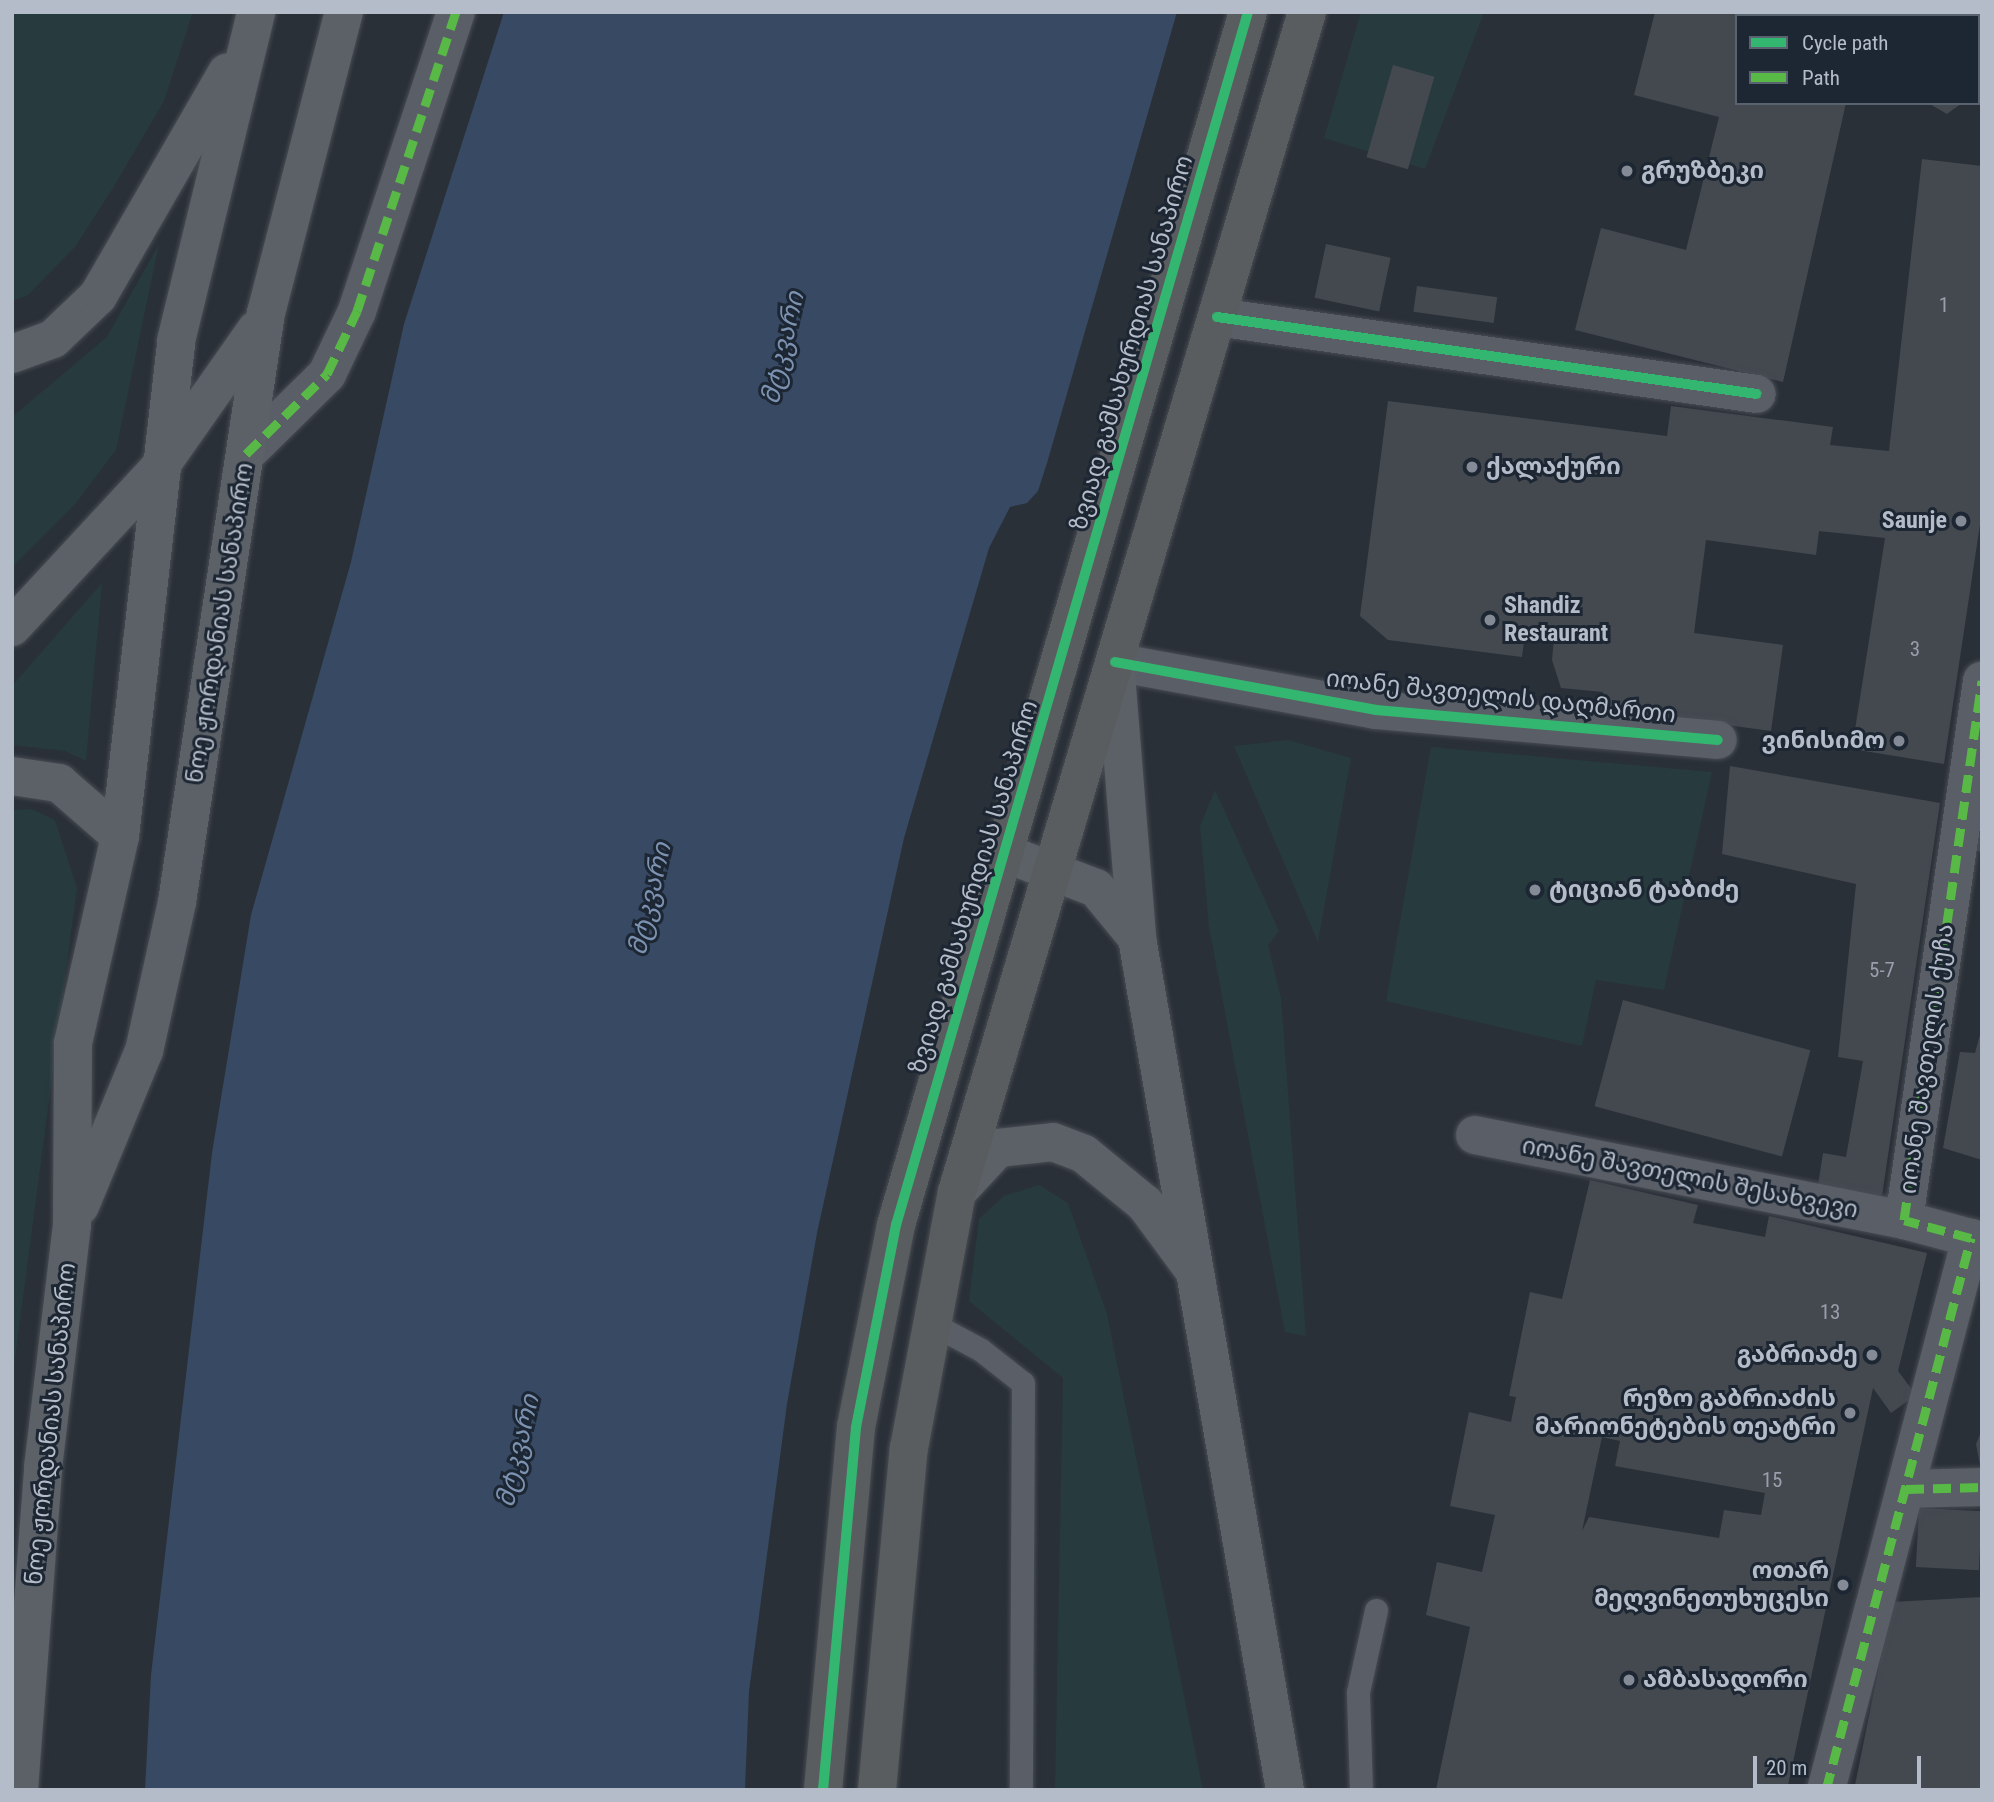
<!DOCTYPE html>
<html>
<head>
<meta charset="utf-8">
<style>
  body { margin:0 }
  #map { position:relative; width:1994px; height:1802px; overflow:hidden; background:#2a3038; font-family:"Roboto Condensed","Noto Sans Georgian",sans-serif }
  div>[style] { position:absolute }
  .green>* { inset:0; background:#273a3e }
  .water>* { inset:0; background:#384963 }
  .building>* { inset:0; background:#444950; transform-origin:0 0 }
  .roads { filter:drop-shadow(0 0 2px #484c53) drop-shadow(0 0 2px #484c53) }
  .lane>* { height:23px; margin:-11.5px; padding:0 11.5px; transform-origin:11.5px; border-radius:11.5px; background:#5a5e66 }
  .street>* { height:38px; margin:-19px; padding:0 19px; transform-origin:19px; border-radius:19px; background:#5a5e66 }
  .primary>* { height:38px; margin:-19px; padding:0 19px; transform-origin:19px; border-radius:19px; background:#5c6168 }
  .highway>* { height:38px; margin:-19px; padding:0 19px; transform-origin:19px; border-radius:19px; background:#5a5d60 }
  .quiet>* { height:9px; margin-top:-4.5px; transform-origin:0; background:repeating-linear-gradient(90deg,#58b947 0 18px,transparent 0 27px) }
  .cycleway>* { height:10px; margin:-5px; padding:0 5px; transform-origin:5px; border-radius:5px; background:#33b770 }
  .dots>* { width:19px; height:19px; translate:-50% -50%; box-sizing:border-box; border:4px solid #1d2633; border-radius:50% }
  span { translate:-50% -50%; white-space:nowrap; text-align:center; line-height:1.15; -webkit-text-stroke:6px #1d2633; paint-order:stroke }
  .number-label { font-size:21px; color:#989fab }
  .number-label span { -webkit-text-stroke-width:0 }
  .poi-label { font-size:24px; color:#b4bcc9; font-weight:700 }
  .left { translate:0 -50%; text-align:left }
  .right { translate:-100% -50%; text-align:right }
  .street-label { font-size:24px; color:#b4bcc9 }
  .water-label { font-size:26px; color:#7c92b1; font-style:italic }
  .frame { position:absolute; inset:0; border:14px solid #b4bcc9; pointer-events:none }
  .legend { position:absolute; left:1735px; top:14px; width:245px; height:91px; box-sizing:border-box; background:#1d2633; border:2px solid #59626f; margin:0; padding:9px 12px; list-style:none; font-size:21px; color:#b4bcc9 }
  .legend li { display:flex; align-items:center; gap:14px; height:35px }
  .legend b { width:35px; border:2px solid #59626f }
  .scale { position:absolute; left:1753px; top:1756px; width:168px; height:32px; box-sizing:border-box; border:4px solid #b4bcc9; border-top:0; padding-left:9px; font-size:21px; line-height:24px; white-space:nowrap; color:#b4bcc9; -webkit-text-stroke:5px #1d2633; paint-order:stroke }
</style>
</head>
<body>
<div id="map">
  <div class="green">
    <i style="clip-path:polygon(12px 12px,193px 12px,164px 101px,113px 188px,75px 247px,28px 295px,12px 301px)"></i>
    <i style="clip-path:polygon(1361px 12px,1484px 12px,1425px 169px,1324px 138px)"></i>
    <i style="clip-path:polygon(159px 244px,116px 450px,75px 504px,12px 567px,12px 417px,107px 337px)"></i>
    <i style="clip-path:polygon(102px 583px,86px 761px,65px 751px,12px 745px,12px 686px)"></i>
    <i style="clip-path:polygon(1288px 740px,1351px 758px,1318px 942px,1234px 746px)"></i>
    <i style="clip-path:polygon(1431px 747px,1712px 772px,1664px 990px,1596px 980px,1582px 1046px,1386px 1001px)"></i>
    <i style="clip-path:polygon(1215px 790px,1279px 931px,1268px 945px,1281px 998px,1306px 1336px,1285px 1332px,1209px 927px,1200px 826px)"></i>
    <i style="clip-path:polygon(31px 809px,55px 820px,77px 888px,12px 1381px,12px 810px)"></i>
    <i style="clip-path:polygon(1039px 1185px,1068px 1203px,1107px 1314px,1203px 1790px,1055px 1790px,1063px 1378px,969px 1301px,979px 1219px,1004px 1196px)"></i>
  </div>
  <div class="water">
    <i style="clip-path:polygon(504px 12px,1177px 12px,1047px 463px,1038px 491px,1027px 503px,1010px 507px,989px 548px,904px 838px,817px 1233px,787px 1404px,749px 1691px,745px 1790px,145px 1790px,151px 1675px,212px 1153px,251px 915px,351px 562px,404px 324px)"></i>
  </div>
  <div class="building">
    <i style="clip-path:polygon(1655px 12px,1870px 12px,1737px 16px,1737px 103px,1846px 103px,1783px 382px,1575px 330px,1601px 228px,1686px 250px,1719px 117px,1634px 95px)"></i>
    <i style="clip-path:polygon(1978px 64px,1982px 66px,1978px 97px)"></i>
    <i style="left:1393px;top:65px;width:43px;height:96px;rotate:16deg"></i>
    <i style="clip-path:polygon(1928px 103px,1962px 103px,1947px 114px)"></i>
    <i style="clip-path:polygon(1922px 159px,1982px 166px,1982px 511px,1944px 764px,1852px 749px,1885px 538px,1819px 531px,1816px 555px,1706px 540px,1694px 633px,1783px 645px,1771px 731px,1601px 708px,1603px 692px,1561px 688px,1552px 660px,1554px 638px,1525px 634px,1522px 657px,1388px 640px,1360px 616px,1388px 401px,1667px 436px,1671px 406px,1833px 427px,1830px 445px,1889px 451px)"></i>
    <i style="left:1326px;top:244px;width:66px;height:55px;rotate:12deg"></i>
    <i style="left:1417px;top:286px;width:81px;height:26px;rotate:8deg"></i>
    <i style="clip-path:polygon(1730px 766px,1940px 803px,1882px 1196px,1818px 1185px,1823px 1153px,1846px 1157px,1863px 1061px,1838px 1057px,1856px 884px,1722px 854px)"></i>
    <i style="clip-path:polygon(1982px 811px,1982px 853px,1975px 849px)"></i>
    <i style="left:1623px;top:1000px;width:194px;height:110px;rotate:15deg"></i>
    <i style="clip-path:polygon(1981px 1031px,1982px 1031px,1982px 1160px,1943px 1148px,1960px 1052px,1975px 1053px)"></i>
    <i style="clip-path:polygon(evenodd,1590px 1180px,1698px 1205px,1693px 1223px,1765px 1237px,1769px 1216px,1927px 1253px,1898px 1371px,1916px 1395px,1891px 1413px,1873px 1388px,1787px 1790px,1436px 1790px,1470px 1627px,1426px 1615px,1437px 1562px,1482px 1572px,1495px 1515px,1450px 1506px,1469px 1412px,1511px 1422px,1516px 1397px,1509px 1396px,1530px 1292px,1562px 1299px,1590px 1180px,1602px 1437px,1620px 1441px,1615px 1466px,1765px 1493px,1761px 1515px,1724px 1510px,1719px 1538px,1589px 1517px,1582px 1531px,1602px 1437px)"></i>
    <i style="clip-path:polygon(1982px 1430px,1982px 1465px,1980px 1465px,1976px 1444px)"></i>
    <i style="left:1919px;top:1508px;width:63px;height:59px;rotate:3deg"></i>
    <i style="clip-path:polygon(1982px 1597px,1982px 1790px,1854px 1790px,1892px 1602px)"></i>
  </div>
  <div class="roads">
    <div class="lane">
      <i style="left:929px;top:1322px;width:59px;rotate:28.3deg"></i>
      <i style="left:981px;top:1350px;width:53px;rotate:38.2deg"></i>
      <i style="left:1023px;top:1383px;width:407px;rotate:90.3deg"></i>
      <i style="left:1361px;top:1790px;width:98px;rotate:-91.8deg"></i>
      <i style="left:1358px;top:1692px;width:84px;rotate:-77.6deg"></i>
    </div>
    <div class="street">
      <i style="left:1217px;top:317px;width:545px;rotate:8.12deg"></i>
      <i style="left:246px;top:454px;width:114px;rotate:-44.6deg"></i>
      <i style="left:327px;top:374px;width:70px;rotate:-64.5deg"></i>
      <i style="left:357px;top:311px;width:315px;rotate:-71.7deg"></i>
      <i style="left:1115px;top:662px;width:265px;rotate:10.4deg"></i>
      <i style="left:1376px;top:710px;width:343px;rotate:5deg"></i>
      <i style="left:1475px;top:1135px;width:437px;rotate:11.2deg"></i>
      <i style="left:1906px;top:1489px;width:76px;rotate:-1.5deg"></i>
      <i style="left:1826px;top:1790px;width:571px;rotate:-75.28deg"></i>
      <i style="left:1971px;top:1238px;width:69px;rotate:-165deg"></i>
      <i style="left:1904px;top:1220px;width:545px;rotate:-81.77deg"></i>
    </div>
    <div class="primary">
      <i style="left:12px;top:354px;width:44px;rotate:-20.1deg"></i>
      <i style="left:53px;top:339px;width:62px;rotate:-43.7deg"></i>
      <i style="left:98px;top:296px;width:258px;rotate:-60deg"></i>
      <i style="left:12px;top:627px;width:217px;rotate:-47.2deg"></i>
      <i style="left:159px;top:468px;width:169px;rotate:-54.9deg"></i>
      <i style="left:1115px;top:662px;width:277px;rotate:85.4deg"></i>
      <i style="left:1137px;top:938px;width:865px;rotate:80.15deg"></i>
      <i style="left:12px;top:776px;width:48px;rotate:8.5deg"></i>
      <i style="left:59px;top:783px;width:81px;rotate:41deg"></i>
      <i style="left:1007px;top:854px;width:95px;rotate:20.9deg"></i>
      <i style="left:1096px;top:888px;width:65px;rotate:50.6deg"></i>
      <i style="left:957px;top:1192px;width:60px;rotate:-47deg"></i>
      <i style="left:998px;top:1148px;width:55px;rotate:-6.2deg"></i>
      <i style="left:1053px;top:1142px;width:33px;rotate:21deg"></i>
      <i style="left:1084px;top:1154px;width:79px;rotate:39.3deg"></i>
      <i style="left:1145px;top:1204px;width:81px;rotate:53.6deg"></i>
      <i style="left:80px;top:1206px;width:168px;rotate:-67.6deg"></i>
      <i style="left:144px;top:1051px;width:153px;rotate:-77.5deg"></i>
      <i style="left:177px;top:902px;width:596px;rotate:-81.41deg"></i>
      <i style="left:266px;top:313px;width:311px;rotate:-75.5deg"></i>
      <i style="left:19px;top:1790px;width:323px;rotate:-85.7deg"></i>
      <i style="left:43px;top:1468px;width:245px;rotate:-83.2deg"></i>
      <i style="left:72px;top:1225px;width:182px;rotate:-89.7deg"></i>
      <i style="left:73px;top:1043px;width:212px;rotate:-77.2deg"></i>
      <i style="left:120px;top:836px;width:498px;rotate:-83.5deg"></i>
      <i style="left:176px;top:341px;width:339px;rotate:-76.3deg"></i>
    </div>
    <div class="highway">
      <i style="left:823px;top:1790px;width:364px;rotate:-84.8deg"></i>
      <i style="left:856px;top:1427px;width:206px;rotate:-78.8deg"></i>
      <i style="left:896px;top:1225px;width:1263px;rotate:-73.82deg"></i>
      <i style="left:877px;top:1790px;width:343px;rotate:-84.7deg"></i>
      <i style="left:909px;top:1448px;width:260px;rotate:-79.4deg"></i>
      <i style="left:957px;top:1192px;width:1231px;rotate:-73.48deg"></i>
    </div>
  </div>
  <div class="quiet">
    <i style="left:246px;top:454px;width:114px;rotate:-44.6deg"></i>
    <i style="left:327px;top:374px;width:70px;rotate:-64.5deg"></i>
    <i style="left:357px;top:311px;width:315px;rotate:-71.7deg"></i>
    <i style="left:1906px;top:1489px;width:76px;rotate:-1.5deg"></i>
    <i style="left:1826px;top:1790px;width:571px;rotate:-75.28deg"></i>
    <i style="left:1971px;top:1238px;width:69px;rotate:-165deg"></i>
    <i style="left:1904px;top:1220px;width:545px;rotate:-81.77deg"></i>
  </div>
  <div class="cycleway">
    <i style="left:1217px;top:317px;width:545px;rotate:8.12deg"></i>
    <i style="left:1115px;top:662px;width:265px;rotate:10.4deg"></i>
    <i style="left:1376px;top:710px;width:343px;rotate:5deg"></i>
    <i style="left:823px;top:1790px;width:364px;rotate:-84.8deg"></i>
    <i style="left:856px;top:1427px;width:206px;rotate:-78.8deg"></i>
    <i style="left:896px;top:1225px;width:1263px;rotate:-73.82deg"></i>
  </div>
  <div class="dots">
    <i style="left:1627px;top:171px;background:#848b96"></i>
    <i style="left:1472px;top:467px;background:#848b96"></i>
    <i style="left:1961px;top:521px;background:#848b96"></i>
    <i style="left:1490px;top:620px;background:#848b96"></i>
    <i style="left:1899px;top:741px;background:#848b96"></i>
    <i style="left:1535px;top:890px;background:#848b96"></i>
    <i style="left:1872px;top:1355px;background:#848b96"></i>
    <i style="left:1850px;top:1413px;background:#848b96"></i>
    <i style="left:1843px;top:1585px;background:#848b96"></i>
    <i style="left:1629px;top:1680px;background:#848b96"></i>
  </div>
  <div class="number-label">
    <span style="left:1944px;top:305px">1</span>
    <span style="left:1915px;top:649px">3</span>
    <span style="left:1882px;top:970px">5-7</span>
    <span style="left:1830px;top:1312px">13</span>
    <span style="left:1772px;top:1480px">15</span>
  </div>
  <div class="poi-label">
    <span class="left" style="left:1641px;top:171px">გრუზბეკი</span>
    <span class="left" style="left:1486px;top:467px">ქალაქური</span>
    <span class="right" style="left:1947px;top:521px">Saunje</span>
    <span class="left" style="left:1504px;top:620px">Shandiz<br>Restaurant</span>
    <span class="right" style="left:1885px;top:741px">ვინისიმო</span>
    <span class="left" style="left:1549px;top:890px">ტიციან ტაბიძე</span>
    <span class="right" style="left:1858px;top:1355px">გაბრიაძე</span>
    <span class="right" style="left:1836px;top:1413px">რეზო გაბრიაძის<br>მარიონეტების თეატრი</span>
    <span class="right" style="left:1829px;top:1585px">ოთარ<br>მეღვინეთუხუცესი</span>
    <span class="left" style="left:1643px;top:1680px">ამბასადორი</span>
  </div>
  <div class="street-label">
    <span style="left:1132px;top:343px;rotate:-74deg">ზვიად გამსახურდიას სანაპირო</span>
    <span style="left:220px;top:623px;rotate:-81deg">ნოე ჟორდანიას სანაპირო</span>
    <span style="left:1501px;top:697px;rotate:6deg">იოანე შავთელის დაღმართი</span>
    <span style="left:974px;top:887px;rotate:-73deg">ზვიად გამსახურდიას სანაპირო</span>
    <span style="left:1927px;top:1059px;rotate:-82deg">იოანე შავთელის ქუჩა</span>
    <span style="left:1690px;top:1178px;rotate:11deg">იოანე შავთელის შესახვევი</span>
    <span style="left:51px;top:1424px;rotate:-84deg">ნოე ჟორდანიას სანაპირო</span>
  </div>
  <div class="water-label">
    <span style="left:783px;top:348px;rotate:-77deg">მტკვარი</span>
    <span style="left:650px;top:899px;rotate:-77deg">მტკვარი</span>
    <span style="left:518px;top:1451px;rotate:-77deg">მტკვარი</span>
  </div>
  <div class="frame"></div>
  <ul class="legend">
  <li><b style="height:9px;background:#33b770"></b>Cycle path</li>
  <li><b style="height:9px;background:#58b947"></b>Path</li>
  </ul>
  <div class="scale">20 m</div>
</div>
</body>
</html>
